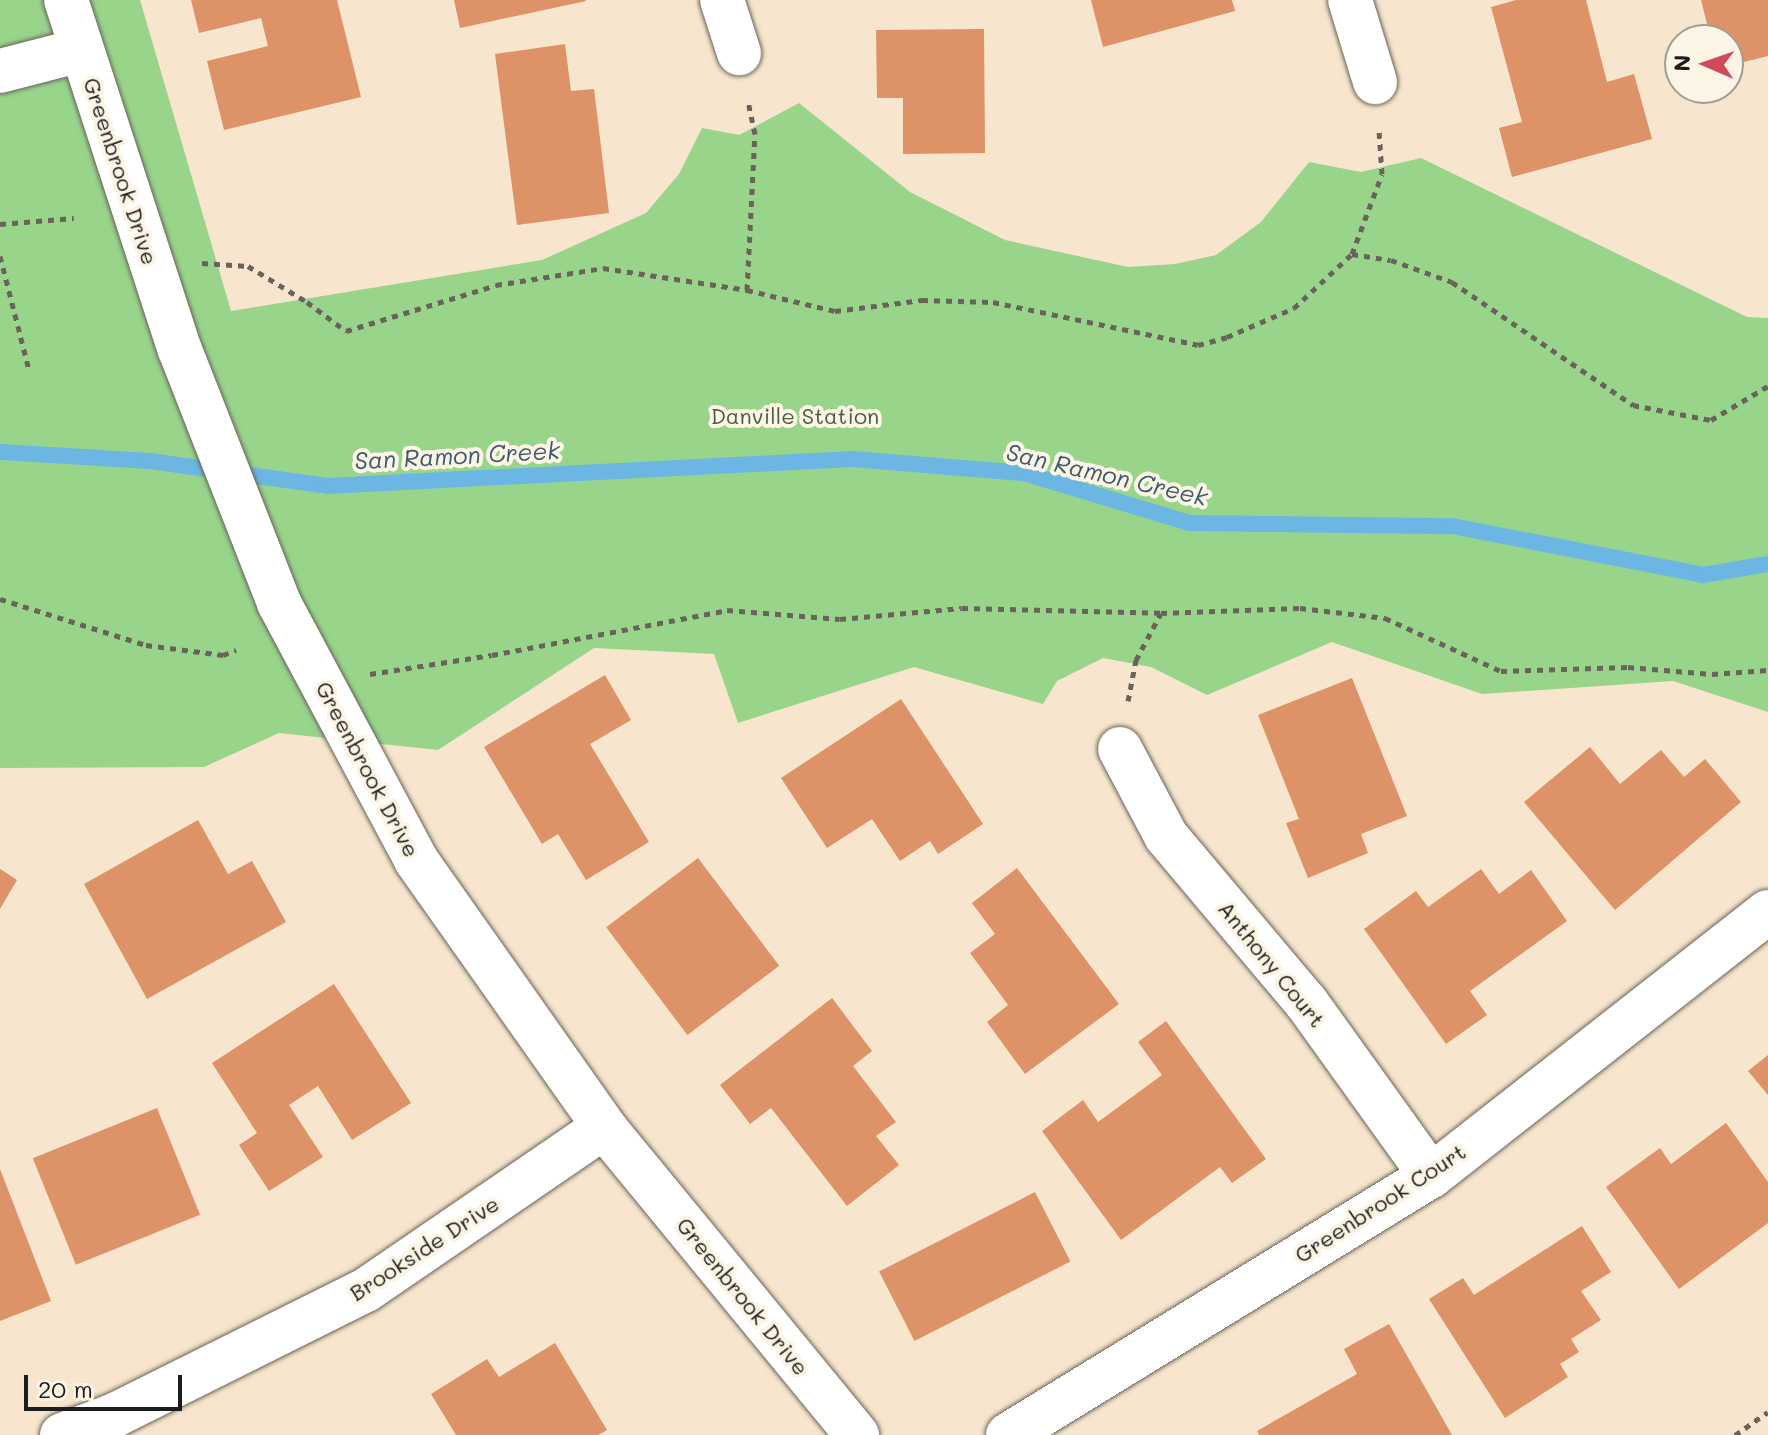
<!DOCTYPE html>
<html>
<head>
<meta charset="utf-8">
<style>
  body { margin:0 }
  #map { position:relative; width:1768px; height:1435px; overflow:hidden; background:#f7e6cd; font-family:Mali,sans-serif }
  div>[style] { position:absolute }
  .green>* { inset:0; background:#98d58b }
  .stream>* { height:16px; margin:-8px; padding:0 8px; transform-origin:8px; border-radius:8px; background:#6cb6e4 }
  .building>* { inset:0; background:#dd9267; transform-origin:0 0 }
  .path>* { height:5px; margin-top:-2.5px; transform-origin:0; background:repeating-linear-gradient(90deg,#69635a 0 6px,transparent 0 12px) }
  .roads { filter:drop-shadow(0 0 2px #69635a) drop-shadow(0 0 2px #69635a) }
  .minor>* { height:44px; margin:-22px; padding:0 22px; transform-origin:22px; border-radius:22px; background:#fff }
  span { translate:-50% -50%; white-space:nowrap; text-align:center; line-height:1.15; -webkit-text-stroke:8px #fcf5e5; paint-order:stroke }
  .street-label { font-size:22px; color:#1c1c1c }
  .park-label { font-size:22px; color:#475d43 }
  .water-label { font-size:24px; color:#3c5a6c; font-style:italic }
  .north { position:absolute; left:1664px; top:24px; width:80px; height:80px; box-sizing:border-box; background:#fcf5e5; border:2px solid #a29e95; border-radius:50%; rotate:272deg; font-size:22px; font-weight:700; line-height:32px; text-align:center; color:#1c1c1c }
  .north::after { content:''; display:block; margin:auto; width:28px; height:36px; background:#d1495b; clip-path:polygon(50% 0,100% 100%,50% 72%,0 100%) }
  .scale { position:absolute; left:24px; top:1375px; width:158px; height:36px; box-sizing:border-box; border:4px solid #1c1c1c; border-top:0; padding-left:10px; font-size:24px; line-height:28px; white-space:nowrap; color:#1c1c1c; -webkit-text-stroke:6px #fcf5e5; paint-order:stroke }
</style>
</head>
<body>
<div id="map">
  <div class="green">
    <i style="clip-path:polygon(0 0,140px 0,231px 311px,542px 260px,646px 213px,679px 174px,702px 128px,739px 135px,799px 103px,910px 192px,1005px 240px,1128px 267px,1175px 264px,1216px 255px,1261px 222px,1309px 162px,1361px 172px,1421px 158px,1747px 317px,1768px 318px,1768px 712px,1673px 681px,1482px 694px,1332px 642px,1207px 695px,1151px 667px,1103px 658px,1057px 681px,1043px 704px,914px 667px,738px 723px,714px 654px,594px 648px,438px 750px,279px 733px,204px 767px,0 768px)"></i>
  </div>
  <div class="stream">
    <i style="left:0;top:452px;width:150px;rotate:3.4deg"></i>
    <i style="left:150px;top:461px;width:179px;rotate:8deg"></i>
    <i style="left:327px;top:486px;width:526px;rotate:-2.94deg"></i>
    <i style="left:852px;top:459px;width:173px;rotate:4.7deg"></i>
    <i style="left:1024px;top:473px;width:173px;rotate:16.8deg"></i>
    <i style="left:1190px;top:523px;width:262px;rotate:0.7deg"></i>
    <i style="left:1452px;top:526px;width:256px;rotate:11deg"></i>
    <i style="left:1703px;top:575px;width:66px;rotate:-9.6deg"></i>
  </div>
  <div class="building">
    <i style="clip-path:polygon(191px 0,337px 0,361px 97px,224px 130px,207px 61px,268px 46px,261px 18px,199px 33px)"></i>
    <i style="clip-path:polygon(454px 0,586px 0,586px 1px,460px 28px)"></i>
    <i style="clip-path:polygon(1091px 0,1232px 0,1235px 11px,1103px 47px)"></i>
    <i style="clip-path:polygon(1516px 0,1586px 0,1607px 82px,1634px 74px,1652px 139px,1512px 177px,1499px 128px,1522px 122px,1491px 7px)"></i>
    <i style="clip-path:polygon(1701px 0,1768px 0,1768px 56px,1728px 66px,1728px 40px,1711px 40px)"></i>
    <i style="clip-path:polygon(984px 29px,985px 153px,903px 154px,903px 98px,877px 98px,876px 30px)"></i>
    <i style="clip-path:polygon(565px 44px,571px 91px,594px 89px,609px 213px,517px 225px,495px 54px)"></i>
    <i style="clip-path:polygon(605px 675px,631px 720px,590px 744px,649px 842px,586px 880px,558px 834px,542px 844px,484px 747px)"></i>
    <i style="clip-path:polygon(1352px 678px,1407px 816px,1361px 834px,1368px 853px,1308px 878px,1286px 823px,1299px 819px,1258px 715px)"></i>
    <i style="clip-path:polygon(901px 699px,983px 824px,938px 854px,930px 841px,900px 861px,872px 819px,827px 848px,781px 778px)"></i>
    <i style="clip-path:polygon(1590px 747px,1620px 784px,1661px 750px,1684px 777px,1705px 759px,1741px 802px,1615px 910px,1524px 802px)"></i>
    <i style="clip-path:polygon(198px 820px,228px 874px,252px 861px,286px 922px,147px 999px,84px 884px)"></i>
    <i style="left:698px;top:858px;width:135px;height:115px;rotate:53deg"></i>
    <i style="clip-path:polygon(1017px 868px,1119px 1004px,1025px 1074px,987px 1022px,1008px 1005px,970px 953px,995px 934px,972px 903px)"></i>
    <i style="clip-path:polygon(0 869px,17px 880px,0 909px)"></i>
    <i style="clip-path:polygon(1481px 869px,1499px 894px,1531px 870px,1567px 921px,1470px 991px,1487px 1015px,1446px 1044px,1364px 929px,1416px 891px,1428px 907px)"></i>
    <i style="clip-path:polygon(334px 984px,411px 1103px,352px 1140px,318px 1086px,289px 1105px,323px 1157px,269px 1191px,239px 1145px,257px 1133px,212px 1063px)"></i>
    <i style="clip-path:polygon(832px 998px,872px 1051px,853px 1066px,896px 1122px,876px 1136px,899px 1165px,847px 1206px,771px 1108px,750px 1124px,720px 1085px)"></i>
    <i style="clip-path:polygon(1166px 1021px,1266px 1159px,1232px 1183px,1220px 1167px,1121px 1240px,1042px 1131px,1083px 1100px,1098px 1122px,1162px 1075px,1138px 1042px)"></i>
    <i style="clip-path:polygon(1768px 1055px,1768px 1095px,1748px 1071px)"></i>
    <i style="left:157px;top:1108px;width:115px;height:134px;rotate:68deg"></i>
    <i style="clip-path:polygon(1726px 1123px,1768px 1182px,1768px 1223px,1679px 1289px,1606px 1187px,1660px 1148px,1671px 1164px)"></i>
    <i style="clip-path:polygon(0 1169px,51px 1301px,0 1321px)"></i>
    <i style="left:1035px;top:1192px;width:78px;height:175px;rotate:63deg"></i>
    <i style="clip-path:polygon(1582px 1226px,1611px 1272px,1581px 1291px,1601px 1320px,1571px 1339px,1579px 1352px,1560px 1364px,1568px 1377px,1505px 1418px,1429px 1299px,1463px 1278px,1474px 1295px)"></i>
    <i style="clip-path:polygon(1389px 1324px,1452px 1435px,1259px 1435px,1257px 1431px,1357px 1374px,1344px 1349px)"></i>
    <i style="clip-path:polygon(555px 1343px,607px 1430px,598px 1435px,456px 1435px,431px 1394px,487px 1359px,499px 1377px)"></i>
  </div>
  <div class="path">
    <i style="left:0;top:224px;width:74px;rotate:-4.6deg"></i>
    <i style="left:1352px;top:254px;width:39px;rotate:9deg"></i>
    <i style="left:1391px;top:260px;width:65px;rotate:19.8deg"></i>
    <i style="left:1452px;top:282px;width:219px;rotate:34.2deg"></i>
    <i style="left:1633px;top:405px;width:79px;rotate:10.9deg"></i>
    <i style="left:1711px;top:420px;width:66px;rotate:-30.8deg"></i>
    <i style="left:0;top:256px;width:118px;rotate:75.7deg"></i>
    <i style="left:202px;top:263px;width:46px;rotate:3.7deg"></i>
    <i style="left:248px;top:266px;width:69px;rotate:31.4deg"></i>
    <i style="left:307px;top:302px;width:49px;rotate:36.6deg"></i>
    <i style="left:346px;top:331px;width:157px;rotate:-17deg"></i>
    <i style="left:496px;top:285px;width:108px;rotate:-9deg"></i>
    <i style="left:603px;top:268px;width:146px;rotate:8.7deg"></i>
    <i style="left:747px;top:290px;width:90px;rotate:13.4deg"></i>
    <i style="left:835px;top:311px;width:88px;rotate:-7.2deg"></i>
    <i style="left:922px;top:300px;width:71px;rotate:1.6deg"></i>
    <i style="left:993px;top:302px;width:209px;rotate:11.8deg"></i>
    <i style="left:1198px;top:345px;width:30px;rotate:-15deg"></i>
    <i style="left:1227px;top:337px;width:73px;rotate:-23.4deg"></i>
    <i style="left:1294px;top:308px;width:79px;rotate:-43deg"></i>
    <i style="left:1352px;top:254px;width:85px;rotate:-69.4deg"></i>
    <i style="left:1382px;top:174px;width:44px;rotate:-93.9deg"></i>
    <i style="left:747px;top:290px;width:156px;rotate:-87.1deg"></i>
    <i style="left:755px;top:134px;width:35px;rotate:-102deg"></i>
    <i style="left:0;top:599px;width:153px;rotate:17.5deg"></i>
    <i style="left:146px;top:645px;width:78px;rotate:7.4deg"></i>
    <i style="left:223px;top:655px;width:14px;rotate:-21deg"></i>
    <i style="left:370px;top:674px;width:123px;rotate:-8.9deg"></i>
    <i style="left:492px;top:655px;width:239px;rotate:-10.8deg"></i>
    <i style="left:727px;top:610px;width:113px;rotate:4.6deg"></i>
    <i style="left:840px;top:619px;width:122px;rotate:-5.2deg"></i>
    <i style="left:962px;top:608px;width:199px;rotate:1.4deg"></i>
    <i style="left:1161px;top:613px;width:139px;rotate:-2.1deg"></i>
    <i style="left:1300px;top:608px;width:86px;rotate:6.7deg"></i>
    <i style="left:1385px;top:618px;width:128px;rotate:24.6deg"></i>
    <i style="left:1501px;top:671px;width:127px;rotate:-1.8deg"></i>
    <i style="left:1628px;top:667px;width:84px;rotate:4.8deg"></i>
    <i style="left:1712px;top:674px;width:56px;rotate:-4.1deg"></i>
    <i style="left:1128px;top:701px;width:42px;rotate:-79deg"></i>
    <i style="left:1136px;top:660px;width:53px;rotate:-62deg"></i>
    <i style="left:1735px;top:1435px;width:40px;rotate:-34.9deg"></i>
  </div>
  <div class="roads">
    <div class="minor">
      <i style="left:66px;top:0;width:368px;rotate:72deg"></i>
      <i style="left:180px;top:350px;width:272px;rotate:68.6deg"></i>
      <i style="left:279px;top:603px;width:291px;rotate:61.9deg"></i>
      <i style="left:416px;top:860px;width:327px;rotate:54.8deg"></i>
      <i style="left:604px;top:1127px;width:399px;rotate:50.6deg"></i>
      <i style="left:722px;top:0;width:56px;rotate:72.2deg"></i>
      <i style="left:1350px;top:0;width:86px;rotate:73deg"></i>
      <i style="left:0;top:71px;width:84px;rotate:-14.5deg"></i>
      <i style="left:1120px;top:749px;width:98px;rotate:62.1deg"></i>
      <i style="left:1166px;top:836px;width:217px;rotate:49.9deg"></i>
      <i style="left:1306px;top:1002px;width:214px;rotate:54.3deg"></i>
      <i style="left:62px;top:1435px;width:57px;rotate:-20.7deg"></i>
      <i style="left:115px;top:1415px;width:280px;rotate:-26.5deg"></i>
      <i style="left:366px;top:1290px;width:288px;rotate:-34.4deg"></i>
      <i style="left:1008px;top:1435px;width:496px;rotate:-31.5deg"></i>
      <i style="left:1431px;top:1176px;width:428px;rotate:-38.1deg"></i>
    </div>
  </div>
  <div class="street-label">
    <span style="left:121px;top:171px;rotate:72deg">Greenbrook Drive</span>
    <span style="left:368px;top:769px;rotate:62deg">Greenbrook Drive</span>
    <span style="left:1272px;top:964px;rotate:51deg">Anthony Court</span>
    <span style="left:1380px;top:1203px;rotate:-33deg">Greenbrook Court</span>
    <span style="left:424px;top:1248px;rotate:-33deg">Brookside Drive</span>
    <span style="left:743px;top:1296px;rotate:51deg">Greenbrook Drive</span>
  </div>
  <div class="park-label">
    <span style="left:795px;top:416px">Danville Station</span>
  </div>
  <div class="water-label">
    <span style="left:457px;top:455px;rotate:-3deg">San Ramon Creek</span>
    <span style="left:1107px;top:474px;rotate:13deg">San Ramon Creek</span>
  </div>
  <div class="north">N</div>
  <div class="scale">20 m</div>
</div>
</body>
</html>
